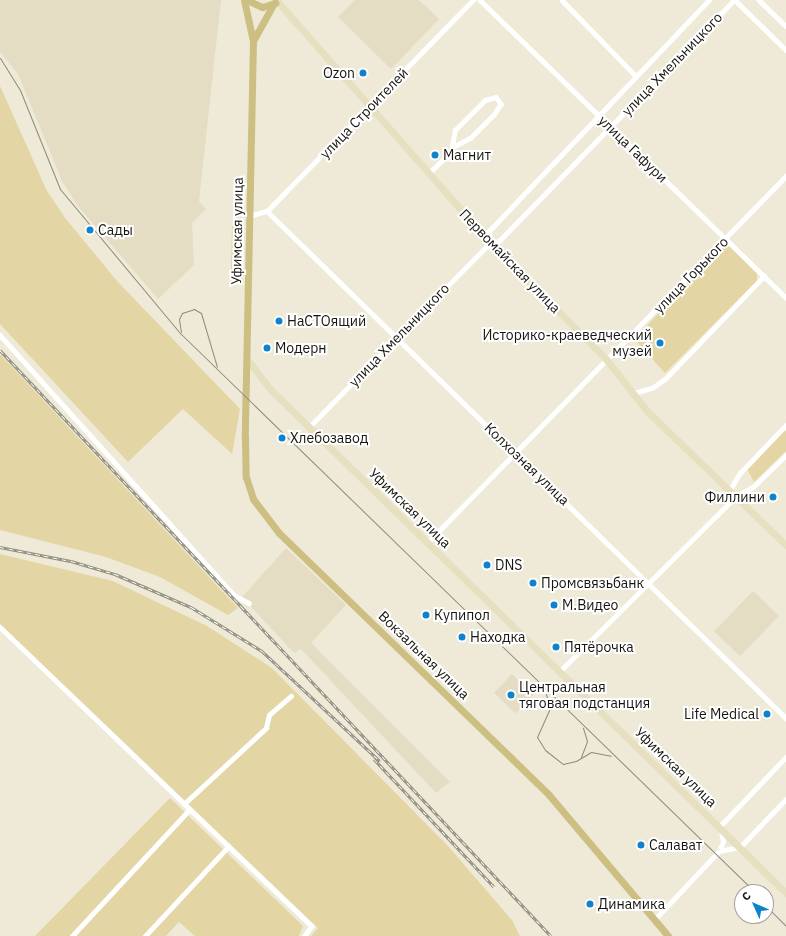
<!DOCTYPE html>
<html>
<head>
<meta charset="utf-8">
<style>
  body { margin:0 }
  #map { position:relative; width:786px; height:936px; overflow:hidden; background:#eeead7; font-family:"IBM Plex Sans",sans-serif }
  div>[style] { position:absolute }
  .built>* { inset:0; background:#e4ddc3; transform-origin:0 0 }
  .green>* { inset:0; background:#e3d6a4 }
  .street>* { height:4.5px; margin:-2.25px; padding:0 2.25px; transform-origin:2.25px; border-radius:2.25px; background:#fff }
  .secondary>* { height:7px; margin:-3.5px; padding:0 3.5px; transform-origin:3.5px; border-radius:3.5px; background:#e6dfc0 }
  .primary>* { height:7px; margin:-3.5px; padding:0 3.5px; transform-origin:3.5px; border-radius:3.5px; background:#cdbe82 }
  .tram>* { height:1px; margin:-0.5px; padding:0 0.5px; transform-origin:0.5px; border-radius:0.5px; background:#8d8a7d }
  .rail>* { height:3px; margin-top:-1.5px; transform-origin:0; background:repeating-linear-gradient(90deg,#fff 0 4.5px,#8d8a7d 0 9px); box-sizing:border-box; border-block:1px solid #8d8a7d }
  .dots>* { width:11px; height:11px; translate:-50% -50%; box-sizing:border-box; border:2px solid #fff; border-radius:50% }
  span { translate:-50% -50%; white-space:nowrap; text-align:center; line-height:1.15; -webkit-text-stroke:4px #fff; paint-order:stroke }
  .street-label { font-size:14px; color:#17150f }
  .poi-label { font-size:14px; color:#17150f }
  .right { translate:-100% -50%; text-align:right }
  .left { translate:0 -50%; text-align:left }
  .north { position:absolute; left:734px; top:884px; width:40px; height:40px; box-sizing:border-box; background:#fff; border:1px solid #a2a19f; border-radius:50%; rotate:315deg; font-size:11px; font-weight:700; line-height:16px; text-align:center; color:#17150f }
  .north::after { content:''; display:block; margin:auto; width:14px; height:18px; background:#0e82cb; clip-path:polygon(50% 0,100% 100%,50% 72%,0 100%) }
</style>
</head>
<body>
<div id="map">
  <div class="built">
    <i style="clip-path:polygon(0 0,221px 0,199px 201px,206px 209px,192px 223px,194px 265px,158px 299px,78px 206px,62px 181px,18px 74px,0 52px)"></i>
    <i style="clip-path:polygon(355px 0,419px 0,439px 19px,391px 69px,338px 17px)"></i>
    <i style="clip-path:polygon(286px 548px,346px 605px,311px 643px,450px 782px,436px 793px,301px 649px,294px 653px,242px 597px)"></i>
    <i style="left:753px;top:591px;width:36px;height:56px;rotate:44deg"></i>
    <i style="left:512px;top:674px;width:30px;height:26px;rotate:44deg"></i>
  </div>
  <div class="green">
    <i style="clip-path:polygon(0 86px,47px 191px,66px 219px,117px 281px,240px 409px,232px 454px,183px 409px,128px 462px,0 324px)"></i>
    <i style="clip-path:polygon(237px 221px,244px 222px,242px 270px,236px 274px,231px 270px,232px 227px)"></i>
    <i style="clip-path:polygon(724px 245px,729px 245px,757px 274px,757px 281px,665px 373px,634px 339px)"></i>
    <i style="clip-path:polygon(0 354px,238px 608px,228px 615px,160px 577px,106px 557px,0 530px)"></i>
    <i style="clip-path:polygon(783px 431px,786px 431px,786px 451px,754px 482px,747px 469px)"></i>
    <i style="clip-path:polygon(0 554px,113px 581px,207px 626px,272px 668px,448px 846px,512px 920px,520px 936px,311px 936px,318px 928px,0 624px)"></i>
    <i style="clip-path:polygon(170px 798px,303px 926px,299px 936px,195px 936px,179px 922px,166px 936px,35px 936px)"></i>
  </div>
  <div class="street">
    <i style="left:480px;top:0;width:427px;rotate:44.2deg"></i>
    <i style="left:562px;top:0;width:106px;rotate:45.8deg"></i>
    <i style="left:735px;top:0;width:71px;rotate:44.4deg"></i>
    <i style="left:759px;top:0;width:37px;rotate:44deg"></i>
    <i style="left:428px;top:174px;width:32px;rotate:-44deg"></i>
    <i style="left:451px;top:152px;width:22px;rotate:-80deg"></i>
    <i style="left:455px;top:130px;width:42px;rotate:-45deg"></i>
    <i style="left:485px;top:100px;width:11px;rotate:-15deg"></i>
    <i style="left:496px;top:97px;width:9px;rotate:54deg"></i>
    <i style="left:501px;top:104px;width:12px;rotate:121deg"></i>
    <i style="left:495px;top:114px;width:34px;rotate:135deg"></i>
    <i style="left:471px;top:138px;width:19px;rotate:152deg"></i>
    <i style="left:267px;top:211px;width:726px;rotate:44.33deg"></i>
    <i style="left:249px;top:216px;width:19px;rotate:-16deg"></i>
    <i style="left:267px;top:211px;width:295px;rotate:-45.7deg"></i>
    <i style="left:490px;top:242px;width:11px;rotate:-95deg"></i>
    <i style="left:489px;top:231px;width:319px;rotate:-46.4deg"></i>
    <i style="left:0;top:335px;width:350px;rotate:48deg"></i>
    <i style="left:234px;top:595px;width:17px;rotate:28deg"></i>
    <i style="left:634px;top:393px;width:19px;rotate:-16deg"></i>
    <i style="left:652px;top:388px;width:16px;rotate:-35deg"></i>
    <i style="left:665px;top:379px;width:143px;rotate:-46.1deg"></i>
    <i style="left:309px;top:427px;width:258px;rotate:-45.5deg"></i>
    <i style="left:490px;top:243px;width:9px;rotate:-13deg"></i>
    <i style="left:499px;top:241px;width:337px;rotate:-45.7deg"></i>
    <i style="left:730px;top:490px;width:20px;rotate:-60deg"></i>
    <i style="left:740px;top:473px;width:66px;rotate:-46.2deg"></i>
    <i style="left:427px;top:543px;width:513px;rotate:-45.63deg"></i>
    <i style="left:0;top:627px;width:432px;rotate:43.8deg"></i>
    <i style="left:312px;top:926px;width:12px;rotate:125deg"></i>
    <i style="left:559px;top:672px;width:250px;rotate:-44.8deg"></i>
    <i style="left:736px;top:496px;width:19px;rotate:-28deg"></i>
    <i style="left:753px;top:487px;width:46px;rotate:-44.1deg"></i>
    <i style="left:184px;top:804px;width:112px;rotate:-42.8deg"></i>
    <i style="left:266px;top:728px;width:13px;rotate:-77deg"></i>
    <i style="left:269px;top:715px;width:29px;rotate:-41deg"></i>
    <i style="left:719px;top:851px;width:21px;rotate:-11deg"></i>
    <i style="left:740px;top:847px;width:66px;rotate:-46.2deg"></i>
    <i style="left:654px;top:920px;width:95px;rotate:-46.7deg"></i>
    <i style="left:719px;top:851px;width:10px;rotate:-66deg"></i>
    <i style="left:723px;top:842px;width:16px;rotate:-101deg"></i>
    <i style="left:720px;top:826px;width:95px;rotate:-46.3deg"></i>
    <i style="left:72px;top:936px;width:172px;rotate:-47.1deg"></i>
    <i style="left:145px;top:936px;width:122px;rotate:-47deg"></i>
  </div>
  <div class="secondary">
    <i style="left:277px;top:1px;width:322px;rotate:48.6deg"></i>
    <i style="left:490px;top:243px;width:164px;rotate:45deg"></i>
    <i style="left:606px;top:359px;width:66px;rotate:51.7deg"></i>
    <i style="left:647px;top:411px;width:193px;rotate:44deg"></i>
    <i style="left:248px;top:360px;width:36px;rotate:53deg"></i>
    <i style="left:270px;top:389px;width:54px;rotate:44.3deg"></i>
    <i style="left:309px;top:427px;width:667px;rotate:44.33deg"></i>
  </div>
  <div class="primary">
    <i style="left:244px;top:0;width:42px;rotate:77.6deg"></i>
    <i style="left:253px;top:41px;width:397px;rotate:91.2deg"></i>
    <i style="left:245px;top:438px;width:39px;rotate:89deg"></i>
    <i style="left:246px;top:477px;width:23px;rotate:72deg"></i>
    <i style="left:253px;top:499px;width:43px;rotate:52.6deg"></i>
    <i style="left:279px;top:533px;width:376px;rotate:44.1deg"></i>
    <i style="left:549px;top:795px;width:185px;rotate:49.8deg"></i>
    <i style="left:247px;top:0;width:17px;rotate:25deg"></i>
    <i style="left:262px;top:7px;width:14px;rotate:-17deg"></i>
    <i style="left:253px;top:41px;width:43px;rotate:-61.1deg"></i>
  </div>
  <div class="tram">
    <i style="left:0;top:58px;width:38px;rotate:58deg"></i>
    <i style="left:20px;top:90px;width:107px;rotate:68deg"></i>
    <i style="left:60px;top:189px;width:189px;rotate:50.2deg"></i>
    <i style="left:181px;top:334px;width:801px;rotate:44.19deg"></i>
    <i style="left:181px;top:332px;width:13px;rotate:-99deg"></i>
    <i style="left:179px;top:319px;width:7px;rotate:-63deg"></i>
    <i style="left:182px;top:313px;width:13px;rotate:-18deg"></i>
    <i style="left:194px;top:309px;width:8px;rotate:30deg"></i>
    <i style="left:201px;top:313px;width:56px;rotate:73.5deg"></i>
    <i style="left:546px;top:694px;width:15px;rotate:74deg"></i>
    <i style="left:550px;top:708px;width:32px;rotate:114deg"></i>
    <i style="left:537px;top:737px;width:15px;rotate:58deg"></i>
    <i style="left:545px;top:750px;width:23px;rotate:38deg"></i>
    <i style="left:563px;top:764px;width:13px;rotate:-13deg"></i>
    <i style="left:576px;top:761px;width:17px;rotate:-31deg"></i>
    <i style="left:591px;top:752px;width:20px;rotate:11deg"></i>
    <i style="left:581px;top:757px;width:17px;rotate:-69deg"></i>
    <i style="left:587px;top:741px;width:14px;rotate:-107deg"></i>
    <i style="left:766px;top:906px;width:28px;rotate:45deg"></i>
  </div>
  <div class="rail">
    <i style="left:0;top:350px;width:804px;rotate:46.76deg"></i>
    <i style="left:0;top:547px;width:72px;rotate:11.2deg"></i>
    <i style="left:71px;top:561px;width:46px;rotate:16.5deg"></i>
    <i style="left:115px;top:574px;width:83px;rotate:23.5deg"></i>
    <i style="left:191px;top:607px;width:84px;rotate:31.8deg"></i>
    <i style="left:262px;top:651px;width:161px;rotate:43deg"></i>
    <i style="left:374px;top:759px;width:175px;rotate:46.8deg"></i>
  </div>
  <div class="dots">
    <i style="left:363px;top:73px;background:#0e82cb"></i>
    <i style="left:435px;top:155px;background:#0e82cb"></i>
    <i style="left:90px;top:230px;background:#0e82cb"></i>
    <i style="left:279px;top:321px;background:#0e82cb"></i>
    <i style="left:660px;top:343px;background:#0e82cb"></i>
    <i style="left:267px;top:348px;background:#0e82cb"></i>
    <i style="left:282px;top:438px;background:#0e82cb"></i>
    <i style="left:773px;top:497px;background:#0e82cb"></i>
    <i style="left:487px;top:565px;background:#0e82cb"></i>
    <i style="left:533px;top:583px;background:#0e82cb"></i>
    <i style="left:554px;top:605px;background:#0e82cb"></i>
    <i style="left:426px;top:615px;background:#0e82cb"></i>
    <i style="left:462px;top:637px;background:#0e82cb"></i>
    <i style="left:556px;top:647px;background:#0e82cb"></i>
    <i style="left:511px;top:695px;background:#0e82cb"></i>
    <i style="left:767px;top:714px;background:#0e82cb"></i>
    <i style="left:641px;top:845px;background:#0e82cb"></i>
    <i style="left:590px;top:904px;background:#0e82cb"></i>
  </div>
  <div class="street-label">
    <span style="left:672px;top:64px;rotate:-46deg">улица Хмельницкого</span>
    <span style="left:364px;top:113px;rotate:-46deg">улица Строителей</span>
    <span style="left:633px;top:149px;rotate:44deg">улица Гафури</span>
    <span style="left:237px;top:231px;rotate:-89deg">Уфимская улица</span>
    <span style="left:510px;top:261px;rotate:46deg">Первомайская улица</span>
    <span style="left:691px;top:275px;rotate:-46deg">улица Горького</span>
    <span style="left:399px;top:335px;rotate:-46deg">улица Хмельницкого</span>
    <span style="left:527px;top:464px;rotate:44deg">Колхозная улица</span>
    <span style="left:410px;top:508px;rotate:44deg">Уфимская улица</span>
    <span style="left:424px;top:655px;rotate:44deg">Вокзальная улица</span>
    <span style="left:676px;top:767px;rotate:44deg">Уфимская улица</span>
  </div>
  <div class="poi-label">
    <span class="right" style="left:355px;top:73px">Ozon</span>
    <span class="left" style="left:443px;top:155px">Магнит</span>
    <span class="left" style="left:98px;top:230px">Сады</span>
    <span class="left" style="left:287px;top:321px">НаСТОящий</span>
    <span class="right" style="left:652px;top:343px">Историко-краеведческий<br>музей</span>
    <span class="left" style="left:275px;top:348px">Модерн</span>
    <span class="left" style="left:290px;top:438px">Хлебозавод</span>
    <span class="right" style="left:765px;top:497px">Филлини</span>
    <span class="left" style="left:495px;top:565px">DNS</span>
    <span class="left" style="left:541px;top:583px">Промсвязьбанк</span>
    <span class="left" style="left:562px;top:605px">М.Видео</span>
    <span class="left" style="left:434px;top:615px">Купипол</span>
    <span class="left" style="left:470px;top:637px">Находка</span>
    <span class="left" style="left:564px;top:647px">Пятёрочка</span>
    <span class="left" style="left:519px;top:695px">Центральная<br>тяговая подстанция</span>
    <span class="right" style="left:759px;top:714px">Life Medical</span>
    <span class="left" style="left:649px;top:845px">Салават</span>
    <span class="left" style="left:598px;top:904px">Динамика</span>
  </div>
  <div class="north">С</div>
</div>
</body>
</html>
